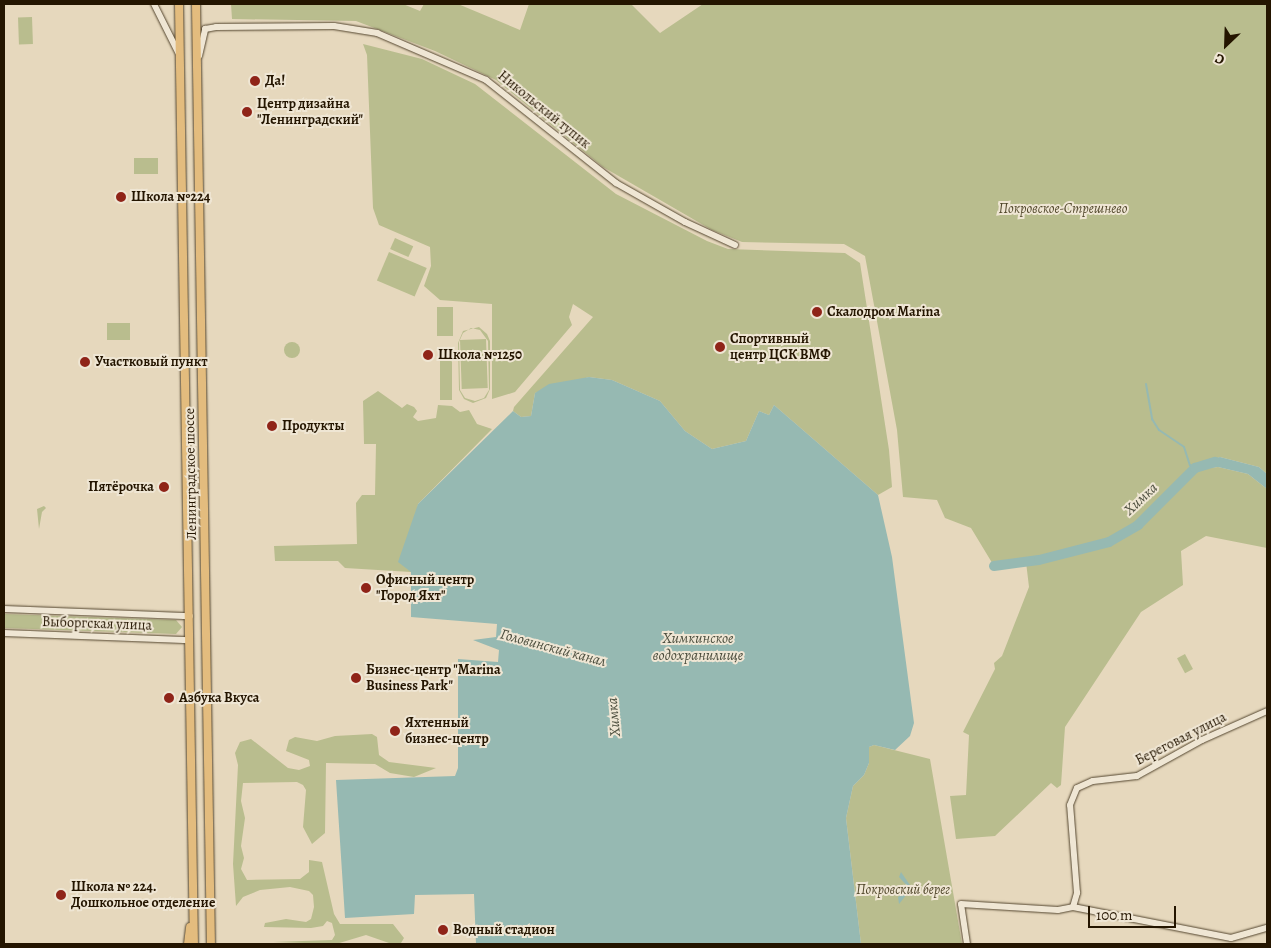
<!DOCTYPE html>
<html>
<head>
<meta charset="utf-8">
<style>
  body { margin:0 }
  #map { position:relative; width:1271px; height:948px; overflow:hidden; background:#e6d8bd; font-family:Alegreya,serif }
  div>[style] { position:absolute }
  .green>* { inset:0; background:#b9bd8e; transform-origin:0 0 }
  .round { border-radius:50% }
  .water>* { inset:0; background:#96b9b2 }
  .stream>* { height:2px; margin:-1px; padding:0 1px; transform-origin:1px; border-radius:1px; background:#96b9b2 }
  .river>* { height:10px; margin:-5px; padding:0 5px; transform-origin:5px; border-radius:5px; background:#96b9b2 }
  .roads { filter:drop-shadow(0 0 1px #54462f) drop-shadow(0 0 1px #54462f) }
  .minor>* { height:6px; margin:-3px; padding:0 3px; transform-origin:3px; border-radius:3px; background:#efe6d4 }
  .major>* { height:8px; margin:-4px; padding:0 4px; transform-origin:4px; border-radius:4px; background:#e3bc7e }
  .dots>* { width:14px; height:14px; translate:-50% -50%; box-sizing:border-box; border:2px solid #efe6d4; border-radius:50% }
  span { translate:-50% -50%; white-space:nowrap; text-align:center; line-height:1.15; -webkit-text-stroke:4px #efe6d4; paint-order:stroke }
  .poi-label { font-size:14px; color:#241500; font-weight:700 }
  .left { translate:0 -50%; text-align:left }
  .right { translate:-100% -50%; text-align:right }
  .street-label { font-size:14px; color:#241500 }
  .park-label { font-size:14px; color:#51472b; font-style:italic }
  .water-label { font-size:15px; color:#4c4e3e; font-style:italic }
  .frame { position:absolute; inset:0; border:5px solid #241500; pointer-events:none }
  .north { position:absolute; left:1201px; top:20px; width:50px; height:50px; -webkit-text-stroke:4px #efe6d4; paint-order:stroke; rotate:204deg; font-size:14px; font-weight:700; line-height:20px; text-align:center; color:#241500 }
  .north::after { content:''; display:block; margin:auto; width:18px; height:22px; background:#241500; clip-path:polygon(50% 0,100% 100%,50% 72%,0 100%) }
  .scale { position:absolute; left:1088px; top:906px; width:88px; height:22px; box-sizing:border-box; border:2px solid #241500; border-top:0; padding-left:6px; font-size:15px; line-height:18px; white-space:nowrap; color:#241500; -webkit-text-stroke:4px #efe6d4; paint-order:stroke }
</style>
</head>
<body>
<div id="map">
  <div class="green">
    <i style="clip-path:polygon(231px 4px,403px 4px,420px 11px,424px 4px,458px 4px,520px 30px,529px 4px,631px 4px,660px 33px,703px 4px,1267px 4px,1267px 474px,1259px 467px,1220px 457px,1202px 465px,1202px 469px,1218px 467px,1248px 474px,1267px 489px,1267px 548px,1206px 536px,1181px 551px,1183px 585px,1141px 612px,1065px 727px,1061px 785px,1057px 788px,1051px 783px,995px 836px,956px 839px,950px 796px,966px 795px,969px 735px,963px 732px,995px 669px,994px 663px,1002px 656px,1029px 587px,1026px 562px,994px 566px,971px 528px,945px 518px,937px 500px,903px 497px,897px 430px,865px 256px,844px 244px,742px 242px,712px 230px,603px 167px,496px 80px,435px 51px,356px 21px,232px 19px)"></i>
    <i style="left:32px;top:17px;width:27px;height:14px;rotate:88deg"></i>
    <i style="clip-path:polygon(363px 44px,422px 59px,475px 84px,616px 194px,707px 241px,728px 249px,845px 253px,860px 263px,889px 450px,892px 487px,878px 495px,774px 405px,769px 415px,759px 411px,746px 441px,712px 449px,685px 431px,660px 401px,612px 380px,589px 377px,535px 393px,531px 416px,521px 417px,513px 411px,514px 407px,593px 317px,573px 304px,569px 317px,572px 325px,515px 392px,492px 399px,492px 304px,440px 300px,424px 286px,431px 266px,430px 247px,379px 225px,373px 208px,367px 55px)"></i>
    <i style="left:134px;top:158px;width:24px;height:16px"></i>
    <i style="left:395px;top:238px;width:20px;height:12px;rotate:24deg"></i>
    <i style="left:389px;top:252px;width:41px;height:31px;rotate:23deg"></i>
    <i style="left:453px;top:307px;width:29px;height:16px;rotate:90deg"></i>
    <i style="left:107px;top:323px;width:23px;height:17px"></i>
    <i style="clip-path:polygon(evenodd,479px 327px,487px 334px,490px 341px,490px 389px,486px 398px,473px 403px,464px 399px,459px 390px,458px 343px,463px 331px,479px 327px,471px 328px,480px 330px,488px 341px,489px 390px,484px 398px,475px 401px,465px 398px,460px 390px,459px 342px,463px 333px,471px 328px)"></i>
    <i style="left:486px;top:339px;width:49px;height:26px;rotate:88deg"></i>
    <i class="round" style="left:284px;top:342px;width:16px;height:16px"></i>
    <i style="left:440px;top:359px;width:12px;height:41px"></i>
    <i style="clip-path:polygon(378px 391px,402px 408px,407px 404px,414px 407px,417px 411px,413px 417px,418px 421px,436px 418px,438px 405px,452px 406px,460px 412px,469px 410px,477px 424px,492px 429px,418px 504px,411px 572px,345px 568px,338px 561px,275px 561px,274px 546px,357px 544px,356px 503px,362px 495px,375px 495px,376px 444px,364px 444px,363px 401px)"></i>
    <i style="clip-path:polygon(44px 506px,46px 508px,42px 512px,39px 529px,37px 509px)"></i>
    <i style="clip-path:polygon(4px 614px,176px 620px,182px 627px,176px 634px,4px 628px)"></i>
    <i style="left:1185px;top:654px;width:17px;height:9px;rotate:62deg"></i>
    <i style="clip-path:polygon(372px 734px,377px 737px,379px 755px,389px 762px,436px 768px,414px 777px,390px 773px,375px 764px,326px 763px,325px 833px,312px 844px,303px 827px,306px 790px,303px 785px,297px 782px,243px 783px,241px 801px,245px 818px,241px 846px,244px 858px,241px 869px,247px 880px,300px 879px,309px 872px,309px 860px,322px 862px,334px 914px,340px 924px,393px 924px,404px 938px,401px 943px,389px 943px,366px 935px,336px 944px,273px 942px,332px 940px,335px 935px,332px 923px,327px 921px,323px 926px,311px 928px,264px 927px,265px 923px,286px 919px,306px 922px,311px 919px,314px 907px,313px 895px,309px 891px,290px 887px,260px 890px,243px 897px,236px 906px,233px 864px,238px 765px,235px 753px,240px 742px,251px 739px,288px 768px,299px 770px,310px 766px,309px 760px,286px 751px,289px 740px,295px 737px,317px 741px,335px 736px)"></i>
    <i style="clip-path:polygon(874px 745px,930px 759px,962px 944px,861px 944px,846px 818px,853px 786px,864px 775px,869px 763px,869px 747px)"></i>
  </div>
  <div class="water">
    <i style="clip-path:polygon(589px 377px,612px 380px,660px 401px,685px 431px,712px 449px,746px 441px,759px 411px,769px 415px,774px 405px,878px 495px,892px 557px,914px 723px,910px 736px,895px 750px,874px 745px,869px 747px,869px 763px,864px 775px,853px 786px,846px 818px,861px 944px,476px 944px,474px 894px,415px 895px,414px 914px,345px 918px,336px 780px,455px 776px,458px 768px,458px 659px,498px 662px,499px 650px,473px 640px,496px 637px,497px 624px,411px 617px,411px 572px,398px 562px,418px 504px,513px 411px,521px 417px,531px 416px,535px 393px,549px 384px)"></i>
    <i style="clip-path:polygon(1220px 457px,1259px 467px,1267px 474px,1267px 489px,1248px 474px,1218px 467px,1202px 469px,1202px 461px)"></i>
    <i style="clip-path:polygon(901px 872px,912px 888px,899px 904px,898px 897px,910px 889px,899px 877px)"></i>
  </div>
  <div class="stream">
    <i style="left:1146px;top:384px;width:36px;rotate:80deg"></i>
    <i style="left:1152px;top:419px;width:13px;rotate:58deg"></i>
    <i style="left:1159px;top:430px;width:30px;rotate:34deg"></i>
    <i style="left:1184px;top:447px;width:19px;rotate:72deg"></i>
    <i style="left:1190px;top:465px;width:6px;rotate:31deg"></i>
  </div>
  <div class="river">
    <i style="left:994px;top:566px;width:45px;rotate:-7.6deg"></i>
    <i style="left:1039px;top:560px;width:72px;rotate:-14.4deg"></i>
    <i style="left:1109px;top:542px;width:34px;rotate:-30deg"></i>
    <i style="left:1138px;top:525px;width:81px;rotate:-45deg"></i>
    <i style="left:1195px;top:468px;width:21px;rotate:-17deg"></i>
  </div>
  <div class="roads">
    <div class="minor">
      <i style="left:154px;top:4px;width:56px;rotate:63.4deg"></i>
      <i style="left:199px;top:56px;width:28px;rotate:-77deg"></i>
      <i style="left:205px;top:29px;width:11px;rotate:-10deg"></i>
      <i style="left:216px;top:27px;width:118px;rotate:-0.5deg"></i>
      <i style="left:334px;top:26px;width:44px;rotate:9.2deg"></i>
      <i style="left:377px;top:33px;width:119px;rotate:23.3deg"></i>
      <i style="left:486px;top:80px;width:166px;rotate:38.4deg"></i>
      <i style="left:616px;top:183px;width:79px;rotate:29.5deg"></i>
      <i style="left:685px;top:222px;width:55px;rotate:24.7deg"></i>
      <i style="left:4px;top:609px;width:186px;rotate:2.2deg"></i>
      <i style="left:4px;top:633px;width:186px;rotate:2.2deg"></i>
      <i style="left:1073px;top:907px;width:15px;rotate:-74deg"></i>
      <i style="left:1077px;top:893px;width:88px;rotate:-94.5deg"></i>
      <i style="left:1070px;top:805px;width:18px;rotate:-68deg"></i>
      <i style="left:1077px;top:788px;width:17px;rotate:-24deg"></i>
      <i style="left:1093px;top:781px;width:44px;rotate:-6.5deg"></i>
      <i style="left:1137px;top:776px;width:74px;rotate:-29deg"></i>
      <i style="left:1202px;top:740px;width:71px;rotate:-24deg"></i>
      <i style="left:967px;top:944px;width:40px;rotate:-98.5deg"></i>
      <i style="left:961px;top:904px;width:97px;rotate:3.5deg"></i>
      <i style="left:1058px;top:910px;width:15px;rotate:-11deg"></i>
      <i style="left:1073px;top:907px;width:161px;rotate:11.1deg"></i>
      <i style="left:1231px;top:938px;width:37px;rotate:-16deg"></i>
    </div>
    <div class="major">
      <i style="left:179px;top:4px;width:940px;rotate:89.09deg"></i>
      <i style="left:196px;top:4px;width:940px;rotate:89.09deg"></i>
      <i style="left:188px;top:944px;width:17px;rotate:-83deg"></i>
    </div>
  </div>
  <div class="dots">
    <i style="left:255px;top:81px;background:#8f2418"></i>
    <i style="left:247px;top:112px;background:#8f2418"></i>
    <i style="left:121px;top:197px;background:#8f2418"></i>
    <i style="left:817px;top:312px;background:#8f2418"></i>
    <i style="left:720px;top:347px;background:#8f2418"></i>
    <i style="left:428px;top:355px;background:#8f2418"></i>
    <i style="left:85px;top:362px;background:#8f2418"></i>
    <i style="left:272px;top:426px;background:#8f2418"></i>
    <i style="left:164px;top:487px;background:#8f2418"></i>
    <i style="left:366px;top:588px;background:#8f2418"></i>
    <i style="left:356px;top:678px;background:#8f2418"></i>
    <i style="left:169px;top:698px;background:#8f2418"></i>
    <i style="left:395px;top:731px;background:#8f2418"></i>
    <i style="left:61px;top:895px;background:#8f2418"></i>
    <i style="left:443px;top:930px;background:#8f2418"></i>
  </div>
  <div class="poi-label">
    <span class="left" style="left:265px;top:81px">Да!</span>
    <span class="left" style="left:257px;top:112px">Центр дизайна<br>"Ленинградский"</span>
    <span class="left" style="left:131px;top:197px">Школа №224</span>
    <span class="left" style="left:827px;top:312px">Скалодром Marina</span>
    <span class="left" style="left:730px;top:347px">Спортивный<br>центр ЦСК ВМФ</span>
    <span class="left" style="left:438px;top:355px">Школа №1250</span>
    <span class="left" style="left:95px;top:362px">Участковый пункт</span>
    <span class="left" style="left:282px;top:426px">Продукты</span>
    <span class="right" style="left:154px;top:487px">Пятёрочка</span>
    <span class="left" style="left:376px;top:588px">Офисный центр<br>"Город Яхт"</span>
    <span class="left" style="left:366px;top:678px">Бизнес-центр "Marina<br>Business Park"</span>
    <span class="left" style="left:179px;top:698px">Азбука Вкуса</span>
    <span class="left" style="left:405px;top:731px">Яхтенный<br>бизнес-центр</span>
    <span class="left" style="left:71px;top:895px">Школа № 224.<br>Дошкольное отделение</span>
    <span class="left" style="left:453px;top:930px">Водный стадион</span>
  </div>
  <div class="street-label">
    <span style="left:544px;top:110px;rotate:39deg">Никольский тупик</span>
    <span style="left:191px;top:474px;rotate:-91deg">Ленинградское шоссе</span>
    <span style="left:97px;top:624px;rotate:2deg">Выборгская улица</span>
    <span style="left:1181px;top:739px;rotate:-27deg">Береговая улица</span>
  </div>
  <div class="park-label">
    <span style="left:1063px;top:209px">Покровское-Стрешнево</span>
    <span style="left:903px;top:890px">Покровский берег</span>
  </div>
  <div class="water-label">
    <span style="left:1141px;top:499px;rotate:-43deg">Химка</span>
    <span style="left:698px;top:647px">Химкинское<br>водохранилище</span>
    <span style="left:553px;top:648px;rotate:15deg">Головинский канал</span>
    <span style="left:614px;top:717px;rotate:-95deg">Химка</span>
  </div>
  <div class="frame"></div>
  <div class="north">С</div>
  <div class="scale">100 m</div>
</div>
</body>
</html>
